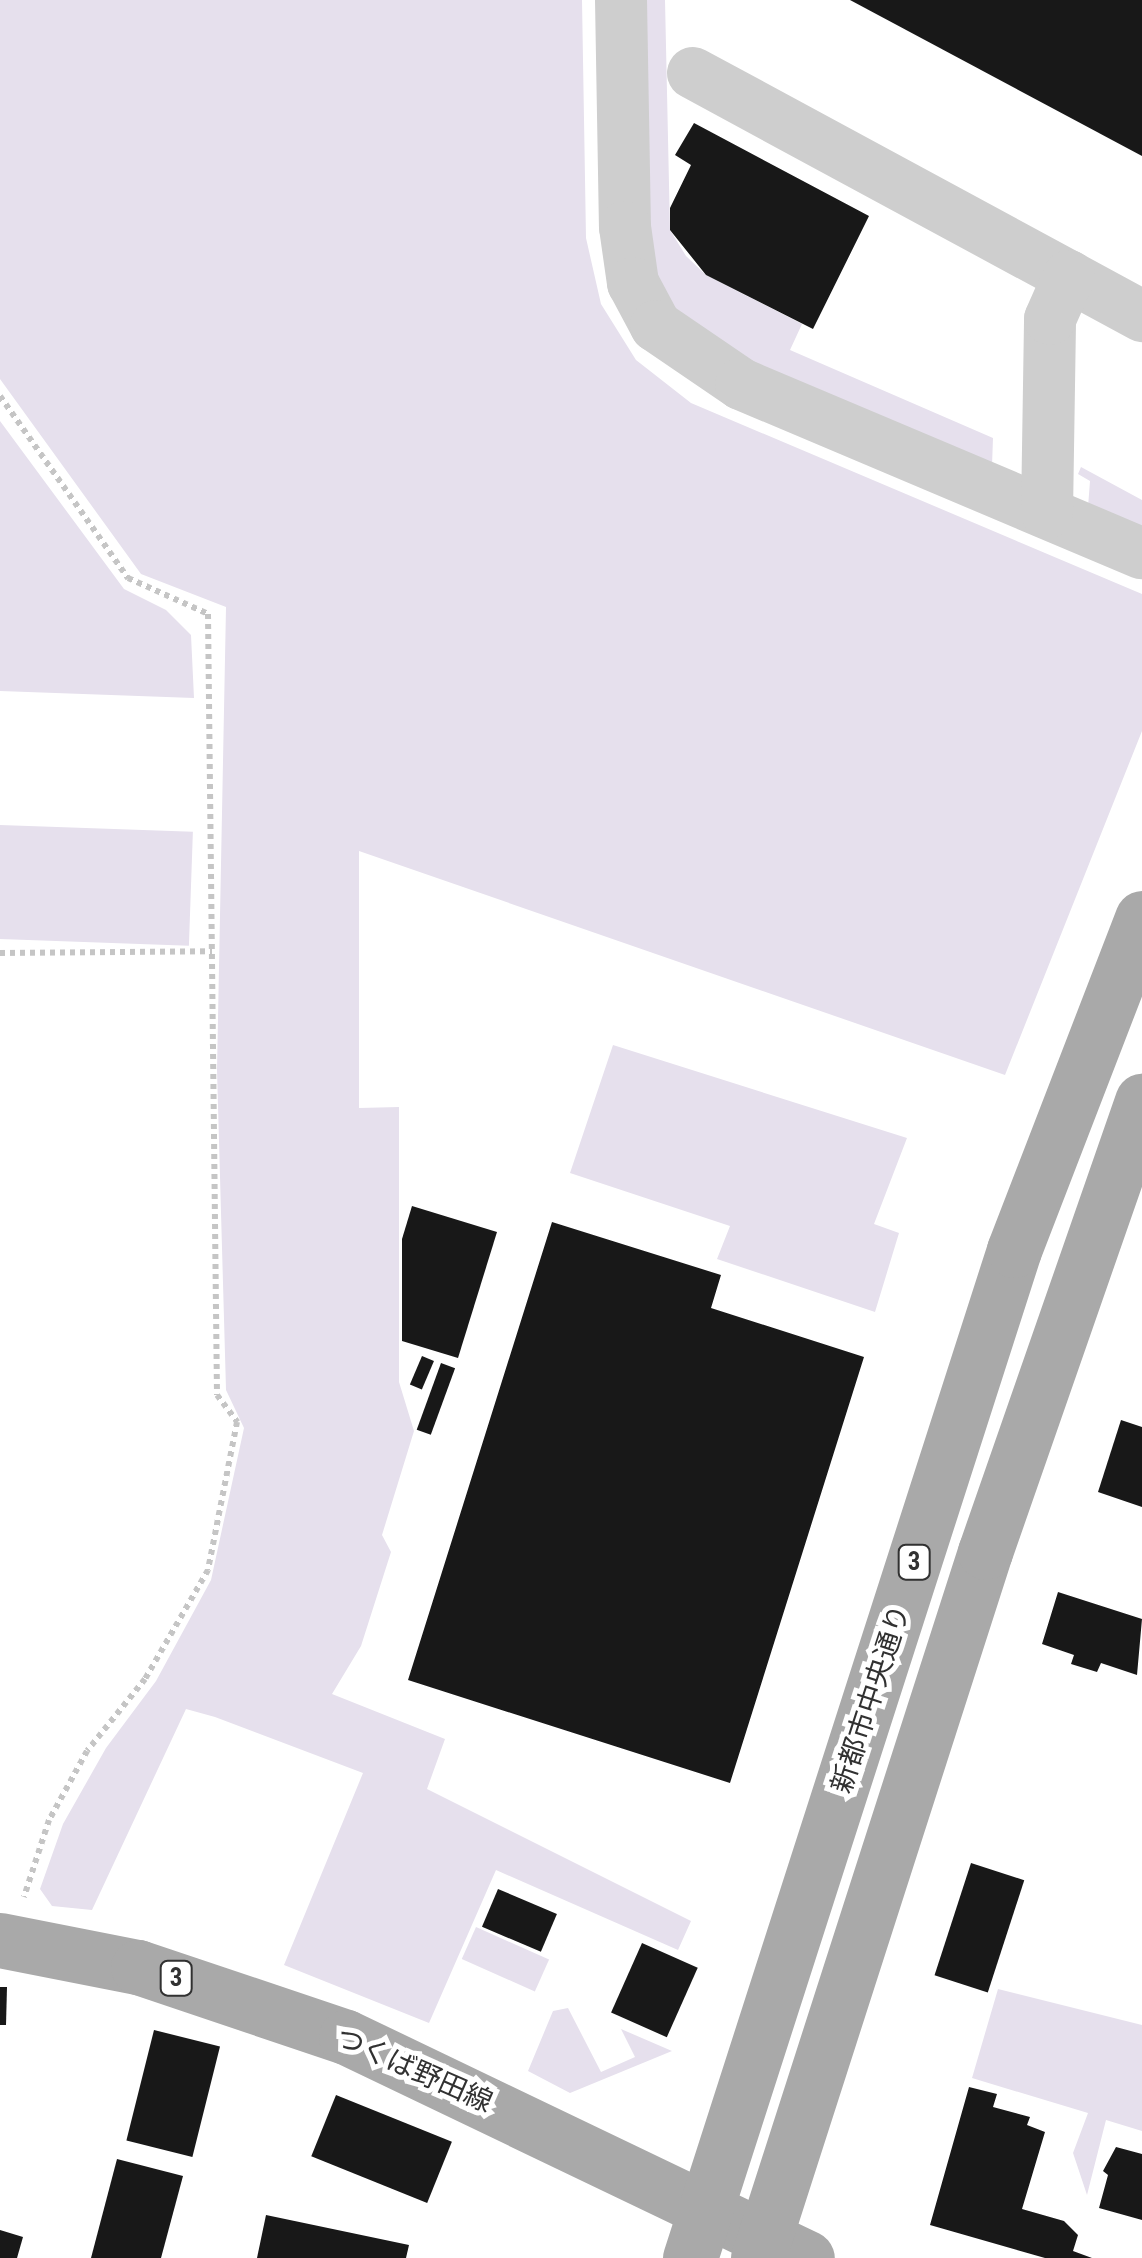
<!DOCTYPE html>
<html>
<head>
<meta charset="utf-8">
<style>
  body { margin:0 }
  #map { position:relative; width:1142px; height:2258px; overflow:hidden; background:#fff; font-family:"Roboto Condensed","Noto Sans JP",sans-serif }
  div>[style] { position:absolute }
  .green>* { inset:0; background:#e6e0ed; transform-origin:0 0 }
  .building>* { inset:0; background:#181818; transform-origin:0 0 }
  .path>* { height:6px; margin-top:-3px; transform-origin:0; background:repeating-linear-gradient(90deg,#c5c5c5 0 5px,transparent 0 10px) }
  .minor>* { height:52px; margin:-26px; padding:0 26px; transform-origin:26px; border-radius:26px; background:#cecece }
  .major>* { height:55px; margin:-27.5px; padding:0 27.5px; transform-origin:27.5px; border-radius:27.5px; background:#a9a9a9 }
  span { translate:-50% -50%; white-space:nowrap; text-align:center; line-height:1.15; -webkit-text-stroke:10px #fff; paint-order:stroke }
  .shield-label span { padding:2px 8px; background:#fff; border:2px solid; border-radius:8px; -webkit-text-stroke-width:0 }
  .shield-label { font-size:25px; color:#313131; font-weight:700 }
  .street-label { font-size:28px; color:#313131 }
</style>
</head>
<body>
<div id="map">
  <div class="green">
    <i style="clip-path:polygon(0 0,582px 0,586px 238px,601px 304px,636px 360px,691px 403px,1142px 594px,1142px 731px,1005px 1075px,359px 851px,359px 1108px,399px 1107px,399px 1382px,414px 1431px,382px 1535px,391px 1552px,361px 1646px,332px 1694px,445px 1739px,427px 1789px,691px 1921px,678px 1950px,496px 1870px,429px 2023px,284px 1965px,363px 1773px,215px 1717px,186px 1709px,92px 1910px,52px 1906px,40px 1889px,63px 1824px,106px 1748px,156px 1681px,211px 1580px,244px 1428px,226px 1390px,217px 1070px,226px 607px,141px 574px,0 379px)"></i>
    <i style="clip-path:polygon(641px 0,665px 0,670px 230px,686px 256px,706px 275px,802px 324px,790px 350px,993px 438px,992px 466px,725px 351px,678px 320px,656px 284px,644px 235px)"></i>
    <i style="clip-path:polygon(0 421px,124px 589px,166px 610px,191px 635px,194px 698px,0 691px)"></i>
    <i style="clip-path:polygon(1081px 467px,1142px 500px,1142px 530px,1088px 507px,1090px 481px,1078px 474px)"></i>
    <i style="left:0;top:825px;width:193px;height:114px;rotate:2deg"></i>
    <i style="clip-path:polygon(613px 1045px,907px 1138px,874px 1224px,899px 1233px,875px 1312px,717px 1259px,730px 1226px,570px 1173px)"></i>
    <i style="left:476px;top:1927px;width:80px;height:35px;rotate:24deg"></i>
    <i style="clip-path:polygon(998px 1989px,1142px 2025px,1142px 2131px,1106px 2120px,1087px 2195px,1073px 2153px,1088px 2113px,972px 2078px)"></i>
    <i style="clip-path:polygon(568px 2008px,601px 2072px,635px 2057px,621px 2029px,672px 2051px,570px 2093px,528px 2071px,553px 2011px)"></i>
  </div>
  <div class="building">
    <i style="clip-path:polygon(850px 0,1142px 0,1142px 156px)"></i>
    <i style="clip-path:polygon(694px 123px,869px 216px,813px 329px,706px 275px,670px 230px,670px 208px,691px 165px,675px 155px)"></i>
    <i style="clip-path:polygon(412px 1206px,497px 1232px,458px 1358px,402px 1341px,402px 1239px)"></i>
    <i style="clip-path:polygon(552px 1222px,721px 1275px,711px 1308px,864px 1357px,730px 1783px,408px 1680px)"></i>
    <i style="left:422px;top:1356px;width:13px;height:31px;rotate:23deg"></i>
    <i style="left:441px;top:1363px;width:15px;height:71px;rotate:20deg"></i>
    <i style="clip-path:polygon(1121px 1420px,1142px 1427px,1142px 1507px,1098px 1492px)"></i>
    <i style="clip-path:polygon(1058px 1592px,1142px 1619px,1137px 1675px,1101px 1663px,1097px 1672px,1071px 1664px,1074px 1655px,1042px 1644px)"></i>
    <i style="left:971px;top:1863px;width:56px;height:118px;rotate:18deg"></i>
    <i style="left:498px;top:1889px;width:64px;height:41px;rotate:23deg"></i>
    <i style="left:642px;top:1943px;width:61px;height:76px;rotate:24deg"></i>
    <i style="clip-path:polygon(0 1987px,7px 1987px,6px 2025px,0 2025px)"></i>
    <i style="left:154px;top:2030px;width:68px;height:114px;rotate:14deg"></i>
    <i style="clip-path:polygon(969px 2087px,997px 2094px,993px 2107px,1030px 2117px,1027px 2125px,1045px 2132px,1022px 2209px,1064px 2221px,1078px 2235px,1073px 2251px,1092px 2258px,1045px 2258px,930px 2225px)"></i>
    <i style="left:336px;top:2095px;width:125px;height:66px;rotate:22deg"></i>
    <i style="clip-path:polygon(1116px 2147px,1142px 2154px,1142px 2220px,1099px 2208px,1108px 2175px,1103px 2171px)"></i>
    <i style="clip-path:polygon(117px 2159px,183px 2176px,161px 2258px,91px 2258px)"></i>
    <i style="clip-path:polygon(266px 2215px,409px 2245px,406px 2258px,257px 2258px)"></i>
    <i style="clip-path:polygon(0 2230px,23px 2237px,17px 2258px,0 2258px)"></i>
  </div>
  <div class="path">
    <i style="left:0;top:396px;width:223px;rotate:54.9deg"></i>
    <i style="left:128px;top:578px;width:88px;rotate:24.2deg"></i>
    <i style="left:208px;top:614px;width:781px;rotate:89.34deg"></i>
    <i style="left:217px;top:1395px;width:34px;rotate:53deg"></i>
    <i style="left:237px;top:1422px;width:151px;rotate:101.1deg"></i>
    <i style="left:208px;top:1570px;width:126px;rotate:120deg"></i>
    <i style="left:145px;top:1679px;width:92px;rotate:128.9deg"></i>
    <i style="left:87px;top:1751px;width:79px;rotate:118.8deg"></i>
    <i style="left:49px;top:1820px;width:81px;rotate:108deg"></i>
    <i style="left:0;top:953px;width:212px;rotate:-0.5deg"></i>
  </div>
  <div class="minor">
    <i style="left:621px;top:0;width:227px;rotate:89deg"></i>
    <i style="left:625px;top:227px;width:57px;rotate:81.9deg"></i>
    <i style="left:633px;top:283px;width:49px;rotate:61.9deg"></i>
    <i style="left:656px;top:326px;width:103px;rotate:34.3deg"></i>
    <i style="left:741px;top:384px;width:435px;rotate:22.9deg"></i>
    <i style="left:693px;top:73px;width:511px;rotate:28.42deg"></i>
    <i style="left:1047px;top:513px;width:194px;rotate:-89.1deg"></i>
    <i style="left:1050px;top:319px;width:47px;rotate:-66.2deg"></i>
  </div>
  <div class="major">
    <i style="left:0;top:1940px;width:141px;rotate:11.1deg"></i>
    <i style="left:138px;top:1967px;width:219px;rotate:18.6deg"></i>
    <i style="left:346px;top:2037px;width:511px;rotate:25.61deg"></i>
    <i style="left:690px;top:2258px;width:1059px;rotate:-72.18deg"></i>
    <i style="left:1014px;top:1250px;width:356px;rotate:-68.9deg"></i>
    <i style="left:758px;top:2258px;width:742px;rotate:-72.18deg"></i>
    <i style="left:985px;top:1552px;width:478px;rotate:-70.8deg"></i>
  </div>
  <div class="shield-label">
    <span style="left:914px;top:1562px">3</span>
    <span style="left:176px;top:1978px">3</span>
  </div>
  <div class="street-label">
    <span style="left:871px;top:1699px;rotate:-72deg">新都市中央通り</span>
    <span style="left:414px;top:2070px;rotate:24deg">つくば野田線</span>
  </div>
</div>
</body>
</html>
